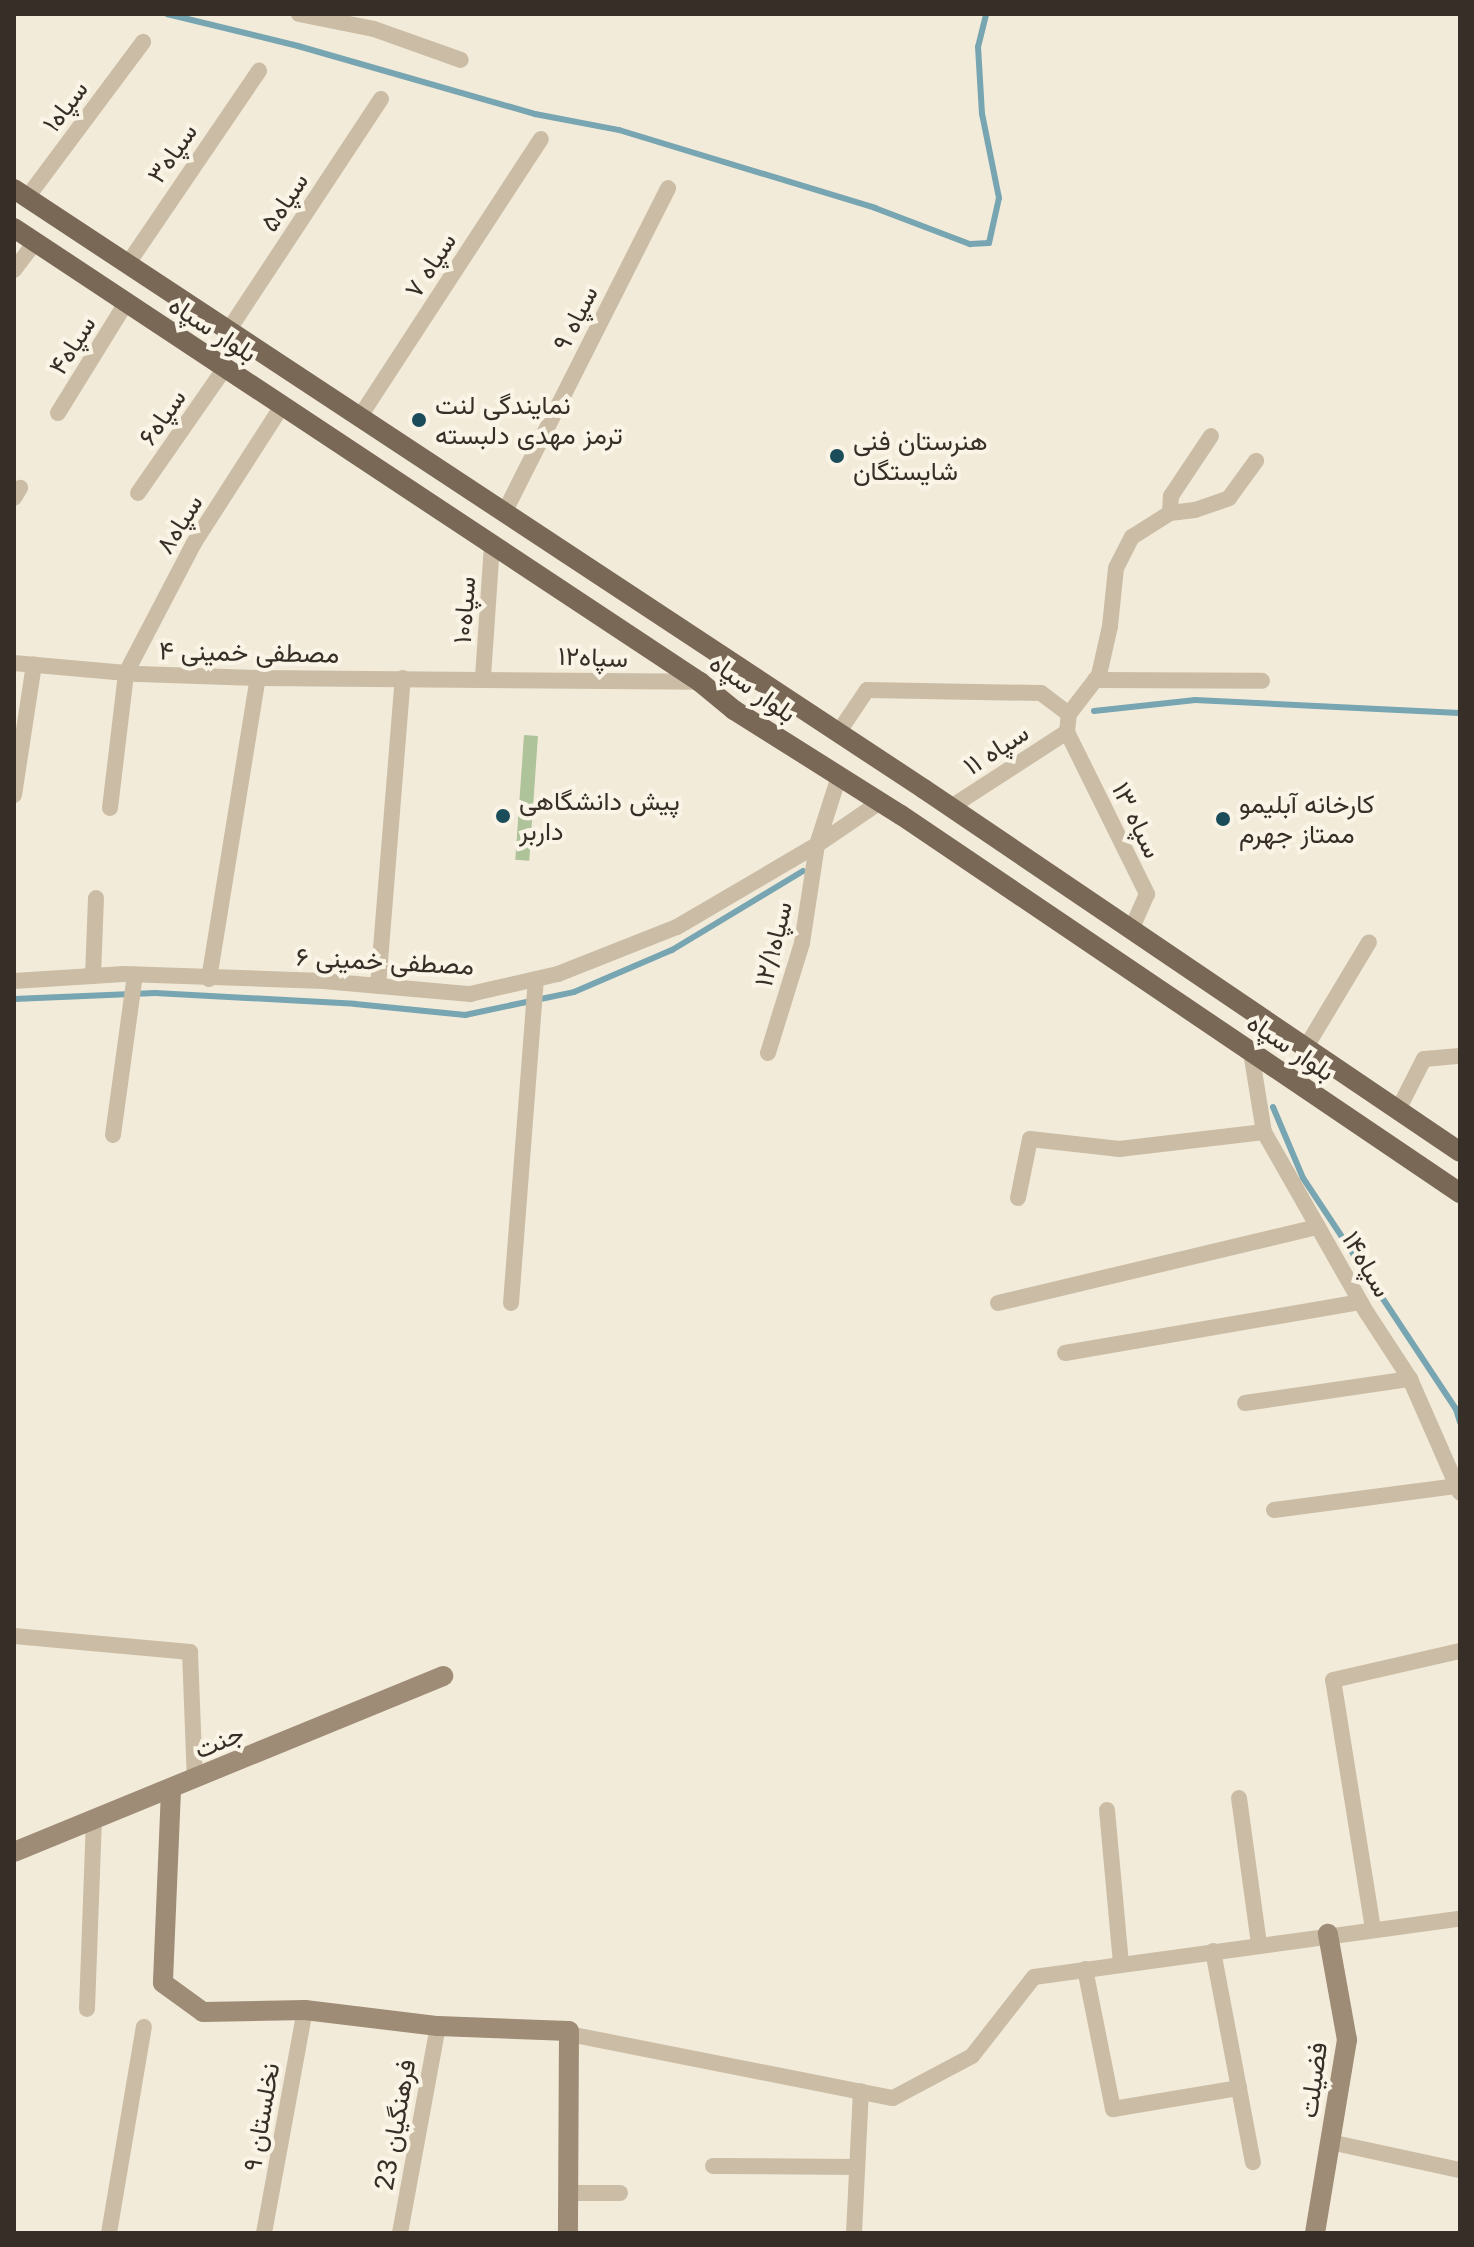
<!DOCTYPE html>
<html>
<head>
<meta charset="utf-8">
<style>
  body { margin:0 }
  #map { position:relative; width:1474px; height:2247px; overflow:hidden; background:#f3ebda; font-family:Inter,Vazirmatn,sans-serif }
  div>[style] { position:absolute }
  .green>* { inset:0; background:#aec399; transform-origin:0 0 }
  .stream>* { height:6px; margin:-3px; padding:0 3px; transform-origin:3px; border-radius:3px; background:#77a5b1 }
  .street>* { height:16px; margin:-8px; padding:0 8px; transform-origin:8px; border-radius:8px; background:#cbbda5 }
  .secondary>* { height:20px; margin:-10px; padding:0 10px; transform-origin:10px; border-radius:10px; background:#9f8c76 }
  .primary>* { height:20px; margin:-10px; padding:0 10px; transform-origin:10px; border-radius:10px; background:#7a6857 }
  .dots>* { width:22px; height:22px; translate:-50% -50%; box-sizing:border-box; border:4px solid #faf4e6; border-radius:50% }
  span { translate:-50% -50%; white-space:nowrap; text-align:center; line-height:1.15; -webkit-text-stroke:8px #faf4e6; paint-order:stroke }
  .street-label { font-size:26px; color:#372e27 }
  .poi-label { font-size:26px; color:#372e27 }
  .left { translate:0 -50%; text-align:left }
  .frame { position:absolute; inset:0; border:16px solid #372e27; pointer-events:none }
</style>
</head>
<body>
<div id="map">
  <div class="green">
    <i style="left:524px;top:735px;width:14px;height:125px;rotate:4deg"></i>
  </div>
  <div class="stream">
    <i style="left:167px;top:14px;width:135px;rotate:13.7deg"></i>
    <i style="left:298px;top:46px;width:247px;rotate:16deg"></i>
    <i style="left:535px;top:114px;width:86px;rotate:10.8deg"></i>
    <i style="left:619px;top:130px;width:268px;rotate:16.9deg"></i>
    <i style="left:875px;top:208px;width:102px;rotate:20.8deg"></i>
    <i style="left:970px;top:244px;width:19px;rotate:-3deg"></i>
    <i style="left:989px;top:243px;width:46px;rotate:-77.5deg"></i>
    <i style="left:999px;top:198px;width:86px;rotate:-101.4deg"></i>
    <i style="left:982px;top:114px;width:67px;rotate:-93.4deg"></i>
    <i style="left:978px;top:47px;width:34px;rotate:-76deg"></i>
    <i style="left:1094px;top:711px;width:102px;rotate:-6.2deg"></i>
    <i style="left:1195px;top:700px;width:265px;rotate:2.8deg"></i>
    <i style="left:14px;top:999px;width:141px;rotate:-2.4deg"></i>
    <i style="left:155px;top:993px;width:200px;rotate:3.1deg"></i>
    <i style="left:355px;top:1004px;width:111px;rotate:5.7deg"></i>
    <i style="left:465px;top:1015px;width:111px;rotate:-11.9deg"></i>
    <i style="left:574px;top:992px;width:107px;rotate:-23.2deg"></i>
    <i style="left:672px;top:950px;width:153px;rotate:-31.1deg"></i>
    <i style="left:1273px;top:1107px;width:77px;rotate:67.1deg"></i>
    <i style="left:1303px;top:1178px;width:277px;rotate:56.5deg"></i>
    <i style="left:1456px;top:1409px;width:14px;rotate:73deg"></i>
  </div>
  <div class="street">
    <i style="left:299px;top:14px;width:76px;rotate:11.3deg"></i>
    <i style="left:374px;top:29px;width:92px;rotate:19.6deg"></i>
    <i style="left:26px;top:199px;width:196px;rotate:-53.3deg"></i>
    <i style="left:127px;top:265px;width:235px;rotate:-55.8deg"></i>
    <i style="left:14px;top:270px;width:35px;rotate:-53deg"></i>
    <i style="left:228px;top:331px;width:278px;rotate:-56.6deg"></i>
    <i style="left:58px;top:413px;width:129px;rotate:-58.3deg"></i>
    <i style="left:359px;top:418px;width:333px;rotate:-56.9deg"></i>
    <i style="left:138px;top:493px;width:152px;rotate:-55.2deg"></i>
    <i style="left:14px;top:498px;width:12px;rotate:-59deg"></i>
    <i style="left:504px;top:513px;width:364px;rotate:-63.2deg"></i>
    <i style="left:1170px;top:513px;width:25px;rotate:-7deg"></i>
    <i style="left:1195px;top:510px;width:36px;rotate:-19deg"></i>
    <i style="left:1229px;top:498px;width:46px;rotate:-53.9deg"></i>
    <i style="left:14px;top:663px;width:124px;rotate:5.1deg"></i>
    <i style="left:138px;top:674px;width:120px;rotate:1.9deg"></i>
    <i style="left:258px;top:678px;width:442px;rotate:0.5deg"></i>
    <i style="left:483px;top:677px;width:132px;rotate:-86.1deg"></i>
    <i style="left:1095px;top:680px;width:167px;rotate:0.3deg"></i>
    <i style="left:1067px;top:732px;width:18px;rotate:-84deg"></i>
    <i style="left:1069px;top:714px;width:49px;rotate:-52.4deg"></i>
    <i style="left:1099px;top:675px;width:50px;rotate:-77.3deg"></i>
    <i style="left:1110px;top:626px;width:58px;rotate:-84.1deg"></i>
    <i style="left:1116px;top:568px;width:35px;rotate:-63deg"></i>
    <i style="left:1132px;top:537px;width:45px;rotate:-32.3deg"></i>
    <i style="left:1170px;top:513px;width:17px;rotate:-87deg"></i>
    <i style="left:1171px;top:496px;width:72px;rotate:-56.3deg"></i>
    <i style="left:1067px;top:732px;width:181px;rotate:63.7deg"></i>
    <i style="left:1147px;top:894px;width:39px;rotate:114deg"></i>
    <i style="left:838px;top:733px;width:52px;rotate:-56deg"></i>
    <i style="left:867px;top:690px;width:174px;rotate:1deg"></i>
    <i style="left:1041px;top:693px;width:35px;rotate:37deg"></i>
    <i style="left:14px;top:795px;width:132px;rotate:-81.3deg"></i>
    <i style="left:951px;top:807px;width:138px;rotate:-32.9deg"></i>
    <i style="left:110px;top:808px;width:136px;rotate:-83.2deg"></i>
    <i style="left:126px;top:673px;width:147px;rotate:-62.4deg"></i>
    <i style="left:194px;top:543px;width:163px;rotate:-57.3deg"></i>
    <i style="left:93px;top:976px;width:78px;rotate:-87.8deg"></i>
    <i style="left:209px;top:979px;width:305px;rotate:-80.8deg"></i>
    <i style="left:14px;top:981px;width:110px;rotate:-3.6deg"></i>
    <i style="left:124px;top:974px;width:199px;rotate:2deg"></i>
    <i style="left:323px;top:981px;width:148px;rotate:5.1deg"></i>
    <i style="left:470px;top:994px;width:90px;rotate:-12.8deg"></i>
    <i style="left:558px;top:974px;width:128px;rotate:-21.6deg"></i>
    <i style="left:677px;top:927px;width:162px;rotate:-30.4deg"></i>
    <i style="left:817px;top:845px;width:76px;rotate:-34.3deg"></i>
    <i style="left:378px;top:986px;width:309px;rotate:-85.4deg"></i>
    <i style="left:1306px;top:1047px;width:122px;rotate:-59deg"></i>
    <i style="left:1251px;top:1052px;width:81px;rotate:80.8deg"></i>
    <i style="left:1264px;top:1132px;width:208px;rotate:60.4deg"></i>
    <i style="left:1367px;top:1313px;width:79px;rotate:56.9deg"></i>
    <i style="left:1410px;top:1379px;width:124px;rotate:66.3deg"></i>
    <i style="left:768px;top:1053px;width:115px;rotate:-72.8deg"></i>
    <i style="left:802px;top:943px;width:99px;rotate:-81.3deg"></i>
    <i style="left:817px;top:845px;width:72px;rotate:-72.3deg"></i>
    <i style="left:1398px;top:1110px;width:57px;rotate:-63deg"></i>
    <i style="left:1424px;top:1059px;width:36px;rotate:-5deg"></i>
    <i style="left:113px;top:1135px;width:162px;rotate:-82.2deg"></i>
    <i style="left:1018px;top:1198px;width:60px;rotate:-78.5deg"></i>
    <i style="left:1030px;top:1139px;width:90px;rotate:6.4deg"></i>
    <i style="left:1119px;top:1149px;width:146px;rotate:-6.7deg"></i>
    <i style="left:511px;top:1303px;width:325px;rotate:-85.6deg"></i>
    <i style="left:998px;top:1303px;width:329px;rotate:-13.4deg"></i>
    <i style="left:1065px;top:1353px;width:299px;rotate:-9.8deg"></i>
    <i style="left:1245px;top:1403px;width:167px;rotate:-8.3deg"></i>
    <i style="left:1274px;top:1510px;width:185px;rotate:-7.5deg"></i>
    <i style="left:14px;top:1636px;width:177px;rotate:5.2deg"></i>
    <i style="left:190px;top:1652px;width:128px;rotate:87.8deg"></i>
    <i style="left:1239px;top:1798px;width:147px;rotate:82.2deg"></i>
    <i style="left:1107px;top:1810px;width:155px;rotate:84.8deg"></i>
    <i style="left:1373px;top:1929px;width:252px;rotate:-99.1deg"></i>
    <i style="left:1333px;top:1680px;width:130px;rotate:-12.9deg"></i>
    <i style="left:1213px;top:1951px;width:215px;rotate:79.3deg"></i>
    <i style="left:1085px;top:1969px;width:143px;rotate:78.7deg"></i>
    <i style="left:1113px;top:2109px;width:128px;rotate:-9.5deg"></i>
    <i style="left:87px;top:2009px;width:189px;rotate:-87.9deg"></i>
    <i style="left:569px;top:2034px;width:330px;rotate:11.2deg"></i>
    <i style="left:893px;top:2098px;width:89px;rotate:-28deg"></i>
    <i style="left:972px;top:2056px;width:100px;rotate:-51.9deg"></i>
    <i style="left:1034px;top:1977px;width:430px;rotate:-7.8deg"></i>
    <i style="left:1330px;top:2142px;width:133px;rotate:12.2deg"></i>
    <i style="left:713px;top:2166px;width:144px;rotate:0.4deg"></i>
    <i style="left:568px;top:2193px;width:52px"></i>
    <i style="left:109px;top:2233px;width:209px;rotate:-80.4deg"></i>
    <i style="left:264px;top:2233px;width:227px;rotate:-79.6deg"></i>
    <i style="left:400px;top:2233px;width:210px;rotate:-79.6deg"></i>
    <i style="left:854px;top:2233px;width:142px;rotate:-87.2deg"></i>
  </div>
  <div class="secondary">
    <i style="left:171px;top:1790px;width:193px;rotate:92.4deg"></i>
    <i style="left:163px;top:1983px;width:49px;rotate:35.9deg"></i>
    <i style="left:203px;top:2012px;width:102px;rotate:-1.1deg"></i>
    <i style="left:305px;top:2010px;width:134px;rotate:6.9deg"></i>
    <i style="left:438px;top:2026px;width:131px;rotate:2.2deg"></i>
    <i style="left:569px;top:2031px;width:202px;rotate:90.3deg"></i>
    <i style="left:14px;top:1852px;width:464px;rotate:-22.3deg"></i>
    <i style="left:1315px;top:2233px;width:196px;rotate:-80.6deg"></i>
    <i style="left:1347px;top:2040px;width:108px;rotate:-100.2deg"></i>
  </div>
  <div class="primary">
    <i style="left:14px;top:189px;width:1090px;rotate:33.4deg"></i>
    <i style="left:924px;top:789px;width:647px;rotate:34.11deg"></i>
    <i style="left:14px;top:228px;width:823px;rotate:33.5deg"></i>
    <i style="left:700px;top:682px;width:44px;rotate:39.5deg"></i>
    <i style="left:734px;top:710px;width:197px;rotate:32.2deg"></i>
    <i style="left:901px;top:815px;width:675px;rotate:34.07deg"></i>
  </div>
  <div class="dots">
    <i style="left:419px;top:420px;background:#1a4c5a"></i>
    <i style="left:837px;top:456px;background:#1a4c5a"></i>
    <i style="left:503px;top:816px;background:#1a4c5a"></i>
    <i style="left:1223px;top:819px;background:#1a4c5a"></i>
  </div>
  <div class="street-label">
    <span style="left:65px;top:106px;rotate:-53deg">سپاه۱</span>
    <span style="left:172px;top:153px;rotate:-55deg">سپاه۳</span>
    <span style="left:284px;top:202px;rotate:-57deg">سپاه۵</span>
    <span style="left:430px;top:265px;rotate:-57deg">سپاه ۷</span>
    <span style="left:575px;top:318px;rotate:-63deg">سپاه ۹</span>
    <span style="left:213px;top:329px;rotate:33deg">بلوار سپاه</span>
    <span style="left:72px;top:345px;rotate:-58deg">سپاه۴</span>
    <span style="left:162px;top:417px;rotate:-55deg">سپاه۶</span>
    <span style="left:179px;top:524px;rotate:-58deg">سپاه۸</span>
    <span style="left:464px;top:610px;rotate:-86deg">سپاه۱۰</span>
    <span style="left:249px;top:652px;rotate:1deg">مصطفی خمینی ۴</span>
    <span style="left:593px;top:657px;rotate:2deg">سپاه۱۲</span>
    <span style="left:753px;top:688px;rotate:35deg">بلوار سپاه</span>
    <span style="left:996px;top:749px;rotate:-33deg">سپاه ۱۱</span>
    <span style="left:1137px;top:820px;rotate:64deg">سپاه ۱۳</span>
    <span style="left:773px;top:944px;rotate:-76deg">سپاه۱۲/۱</span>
    <span style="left:385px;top:961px;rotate:3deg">مصطفی خمینی ۶</span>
    <span style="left:1291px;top:1047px;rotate:34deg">بلوار سپاه</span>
    <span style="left:1367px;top:1264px;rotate:60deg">سپاه۱۴</span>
    <span style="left:219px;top:1741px;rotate:-23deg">جنت</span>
    <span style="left:1313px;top:2080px;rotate:-82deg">فضیلت</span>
    <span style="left:261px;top:2117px;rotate:-80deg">نخلستان ۹</span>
    <span style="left:395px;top:2125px;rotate:-80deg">فرهنگیان 23</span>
  </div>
  <div class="poi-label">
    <span class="left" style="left:435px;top:420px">نمایندگی لنت<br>ترمز مهدی دلبسته</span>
    <span class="left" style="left:853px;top:456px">هنرستان فنی<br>شایستگان</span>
    <span class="left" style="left:519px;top:816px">پیش دانشگاهی<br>داربر</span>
    <span class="left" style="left:1239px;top:819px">کارخانه آبلیمو<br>ممتاز جهرم</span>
  </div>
  <div class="frame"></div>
</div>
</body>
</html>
